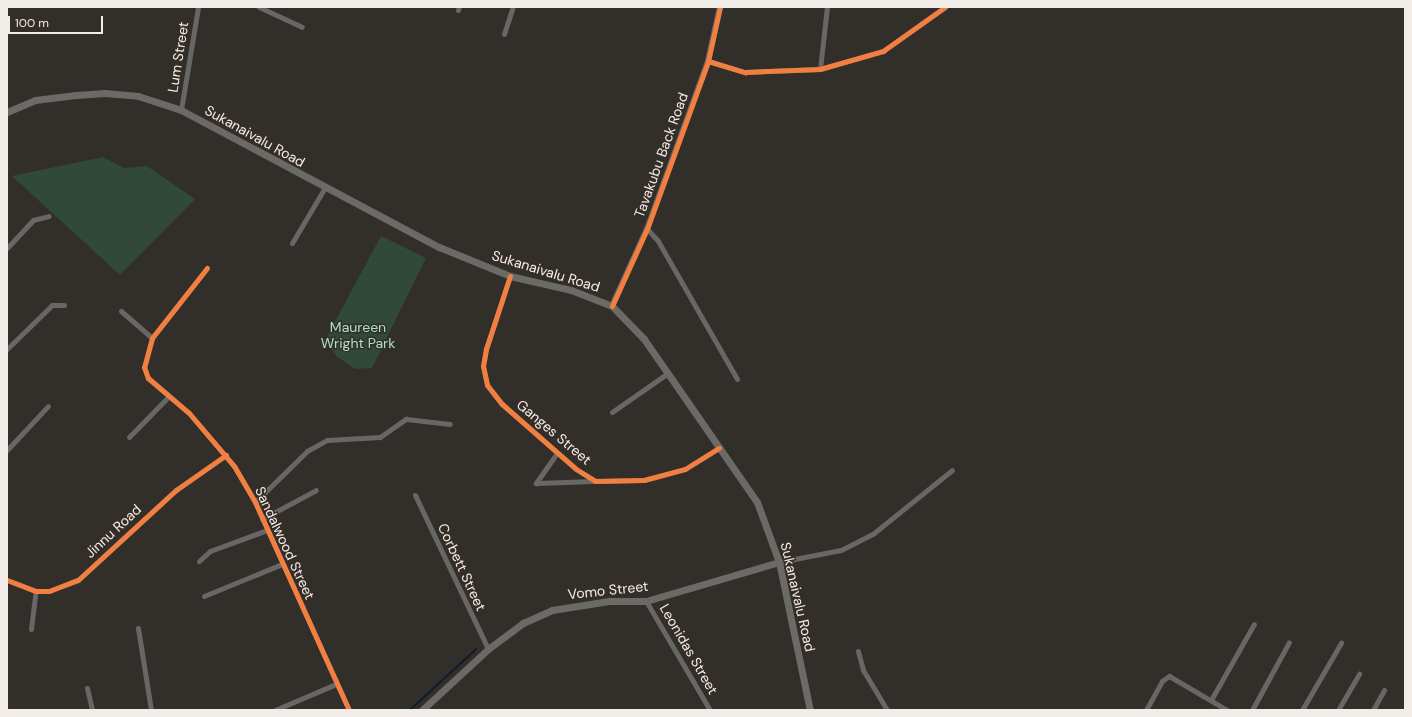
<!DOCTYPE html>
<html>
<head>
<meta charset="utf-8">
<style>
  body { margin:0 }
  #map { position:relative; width:1412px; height:717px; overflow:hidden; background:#322e2a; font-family:"DM Sans",sans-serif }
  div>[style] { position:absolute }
  .green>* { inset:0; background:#30493b }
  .stream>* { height:2px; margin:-1px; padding:0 1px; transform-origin:1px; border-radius:1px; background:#0d1d2f }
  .minor>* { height:5px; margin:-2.5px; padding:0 2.5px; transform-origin:2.5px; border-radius:2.5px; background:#696766 }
  .tertiary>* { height:6px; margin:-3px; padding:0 3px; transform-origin:3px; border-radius:3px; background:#696766 }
  .secondary>* { height:7px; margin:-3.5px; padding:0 3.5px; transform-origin:3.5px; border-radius:3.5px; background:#6c6a66 }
  .cycleway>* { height:5px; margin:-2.5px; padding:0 2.5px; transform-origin:2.5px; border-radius:2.5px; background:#f27e40 }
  span { translate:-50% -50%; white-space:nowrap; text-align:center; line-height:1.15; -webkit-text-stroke:3px #362e27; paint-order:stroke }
  .street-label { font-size:14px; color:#f3ede9 }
  .park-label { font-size:14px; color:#a6e3c3 }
  .frame { position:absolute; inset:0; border:8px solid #f3ede9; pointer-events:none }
  .scale { position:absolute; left:8px; top:16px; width:95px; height:18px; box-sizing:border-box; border:2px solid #f3ede9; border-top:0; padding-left:5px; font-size:12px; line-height:14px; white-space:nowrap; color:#f3ede9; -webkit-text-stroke:3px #362e27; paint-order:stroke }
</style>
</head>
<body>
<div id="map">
  <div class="green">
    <i style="clip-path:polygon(103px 157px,124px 168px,147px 166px,195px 199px,120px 275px,12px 176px)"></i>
    <i style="clip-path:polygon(381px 236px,426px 258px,372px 368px,355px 369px,336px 356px,325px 340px)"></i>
  </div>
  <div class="stream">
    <i style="left:410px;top:710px;width:90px;rotate:-42.7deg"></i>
  </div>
  <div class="minor">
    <i style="left:259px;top:7px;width:47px;rotate:24.9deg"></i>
    <i style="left:458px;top:10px;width:3px;rotate:-72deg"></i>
    <i style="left:504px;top:34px;width:28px;rotate:-72deg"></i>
    <i style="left:708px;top:61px;width:39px;rotate:17deg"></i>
    <i style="left:745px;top:72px;width:75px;rotate:-2.3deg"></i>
    <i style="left:820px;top:69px;width:66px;rotate:-15.9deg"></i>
    <i style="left:883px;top:51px;width:76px;rotate:-35.4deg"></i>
    <i style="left:820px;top:69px;width:62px;rotate:-83.6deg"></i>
    <i style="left:181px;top:110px;width:104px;rotate:-80.6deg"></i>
    <i style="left:647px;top:229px;width:16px;rotate:47deg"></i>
    <i style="left:658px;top:241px;width:159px;rotate:60.2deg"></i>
    <i style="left:292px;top:243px;width:63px;rotate:-59.3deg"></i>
    <i style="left:7px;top:248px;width:38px;rotate:-47deg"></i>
    <i style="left:33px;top:220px;width:16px;rotate:-14deg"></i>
    <i style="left:207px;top:268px;width:89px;rotate:128.2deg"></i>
    <i style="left:152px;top:338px;width:30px;rotate:105deg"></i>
    <i style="left:144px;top:367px;width:12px;rotate:70deg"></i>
    <i style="left:148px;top:378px;width:54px;rotate:40.5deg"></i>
    <i style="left:189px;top:413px;width:70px;rotate:49.7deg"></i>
    <i style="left:234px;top:466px;width:42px;rotate:59.7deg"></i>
    <i style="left:255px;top:502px;width:228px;rotate:65.7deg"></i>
    <i style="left:510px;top:276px;width:77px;rotate:108.2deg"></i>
    <i style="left:486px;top:349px;width:17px;rotate:100deg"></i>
    <i style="left:483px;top:366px;width:19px;rotate:78deg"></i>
    <i style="left:487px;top:385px;width:24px;rotate:52deg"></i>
    <i style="left:502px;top:404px;width:98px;rotate:41.3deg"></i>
    <i style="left:576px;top:469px;width:22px;rotate:32deg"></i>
    <i style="left:595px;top:481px;width:49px;rotate:-1.2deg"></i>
    <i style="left:644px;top:480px;width:42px;rotate:-15deg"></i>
    <i style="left:685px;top:469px;width:40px;rotate:-32deg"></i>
    <i style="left:121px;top:311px;width:41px;rotate:41.1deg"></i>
    <i style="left:7px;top:349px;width:63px;rotate:-44.4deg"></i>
    <i style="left:52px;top:305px;width:12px"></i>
    <i style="left:612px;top:412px;width:68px;rotate:-34.9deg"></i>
    <i style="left:129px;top:437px;width:57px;rotate:-45.7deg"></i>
    <i style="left:7px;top:450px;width:60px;rotate:-47deg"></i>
    <i style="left:557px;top:453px;width:37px;rotate:125deg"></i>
    <i style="left:536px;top:483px;width:58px;rotate:-2deg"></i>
    <i style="left:415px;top:495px;width:170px;rotate:64.6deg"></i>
    <i style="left:255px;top:502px;width:73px;rotate:-44.4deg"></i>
    <i style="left:307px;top:451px;width:23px;rotate:-29deg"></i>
    <i style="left:327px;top:440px;width:53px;rotate:-3.2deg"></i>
    <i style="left:380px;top:437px;width:32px;rotate:-35deg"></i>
    <i style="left:406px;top:419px;width:44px;rotate:6.5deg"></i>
    <i style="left:262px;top:519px;width:61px;rotate:-28.2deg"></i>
    <i style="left:199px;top:561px;width:15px;rotate:-42deg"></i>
    <i style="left:210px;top:551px;width:61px;rotate:-20.2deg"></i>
    <i style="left:779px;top:562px;width:63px;rotate:-11deg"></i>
    <i style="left:841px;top:550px;width:37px;rotate:-27deg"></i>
    <i style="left:874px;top:533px;width:100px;rotate:-38.9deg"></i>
    <i style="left:7px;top:580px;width:31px;rotate:21deg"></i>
    <i style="left:36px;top:591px;width:13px"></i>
    <i style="left:49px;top:591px;width:31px;rotate:-21deg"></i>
    <i style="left:78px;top:580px;width:133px;rotate:-42.6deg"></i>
    <i style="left:176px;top:490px;width:61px;rotate:-35deg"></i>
    <i style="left:204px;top:596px;width:84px;rotate:-22.3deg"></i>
    <i style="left:646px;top:601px;width:126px;rotate:59.6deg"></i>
    <i style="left:138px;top:628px;width:83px;rotate:81deg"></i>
    <i style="left:31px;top:629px;width:38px;rotate:-83deg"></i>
    <i style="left:858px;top:651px;width:20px;rotate:75deg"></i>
    <i style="left:863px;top:670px;width:47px;rotate:59deg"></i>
    <i style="left:87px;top:688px;width:23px;rotate:77deg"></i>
    <i style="left:1211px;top:700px;width:87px;rotate:-60.5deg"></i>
    <i style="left:275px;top:710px;width:66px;rotate:-23.1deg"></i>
    <i style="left:1146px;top:710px;width:33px;rotate:-61deg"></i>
    <i style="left:1162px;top:681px;width:9px;rotate:-36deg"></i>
    <i style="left:1169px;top:676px;width:67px;rotate:30.4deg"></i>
    <i style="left:1252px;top:710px;width:77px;rotate:-61.4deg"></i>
    <i style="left:1302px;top:710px;width:78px;rotate:-59.8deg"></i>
    <i style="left:1338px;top:710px;width:42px;rotate:-59.7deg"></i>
    <i style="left:1373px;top:710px;width:23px;rotate:-61deg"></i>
  </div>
  <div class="tertiary">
    <i style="left:612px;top:306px;width:85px;rotate:-65.6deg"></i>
    <i style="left:647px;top:229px;width:179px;rotate:-70deg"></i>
    <i style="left:708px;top:61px;width:55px;rotate:-77.5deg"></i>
  </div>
  <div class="secondary">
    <i style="left:7px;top:112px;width:30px;rotate:-23deg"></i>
    <i style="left:35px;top:100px;width:41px;rotate:-7deg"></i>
    <i style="left:76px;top:95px;width:29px;rotate:-4deg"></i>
    <i style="left:105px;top:93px;width:33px;rotate:5deg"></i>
    <i style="left:138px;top:96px;width:45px;rotate:18deg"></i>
    <i style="left:181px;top:110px;width:292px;rotate:28deg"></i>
    <i style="left:439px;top:247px;width:77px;rotate:22.2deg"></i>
    <i style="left:510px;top:276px;width:63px;rotate:12.9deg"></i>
    <i style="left:571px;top:290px;width:44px;rotate:21.3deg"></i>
    <i style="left:612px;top:306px;width:46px;rotate:45.9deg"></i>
    <i style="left:644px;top:339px;width:198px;rotate:55.3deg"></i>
    <i style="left:757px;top:502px;width:64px;rotate:69.9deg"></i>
    <i style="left:779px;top:562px;width:151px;rotate:78.2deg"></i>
    <i style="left:422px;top:710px;width:90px;rotate:-42.7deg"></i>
    <i style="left:488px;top:649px;width:44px;rotate:-36.6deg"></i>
    <i style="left:523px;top:623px;width:32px;rotate:-24deg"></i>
    <i style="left:552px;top:610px;width:58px;rotate:-9deg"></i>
    <i style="left:609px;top:601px;width:37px"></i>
    <i style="left:646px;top:601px;width:139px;rotate:-16.3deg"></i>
  </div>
  <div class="cycleway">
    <i style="left:708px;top:61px;width:39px;rotate:17deg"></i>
    <i style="left:745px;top:72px;width:75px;rotate:-2.3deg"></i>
    <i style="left:820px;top:69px;width:66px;rotate:-15.9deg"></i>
    <i style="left:883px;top:51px;width:76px;rotate:-35.4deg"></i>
    <i style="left:207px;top:268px;width:89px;rotate:128.2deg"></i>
    <i style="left:152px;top:338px;width:30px;rotate:105deg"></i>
    <i style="left:144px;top:367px;width:12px;rotate:70deg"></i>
    <i style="left:148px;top:378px;width:54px;rotate:40.5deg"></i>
    <i style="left:189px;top:413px;width:70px;rotate:49.7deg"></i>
    <i style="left:234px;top:466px;width:42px;rotate:59.7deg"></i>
    <i style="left:255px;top:502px;width:228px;rotate:65.7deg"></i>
    <i style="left:510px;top:276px;width:77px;rotate:108.2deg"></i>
    <i style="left:486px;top:349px;width:17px;rotate:100deg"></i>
    <i style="left:483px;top:366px;width:19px;rotate:78deg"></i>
    <i style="left:487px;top:385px;width:24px;rotate:52deg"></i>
    <i style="left:502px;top:404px;width:98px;rotate:41.3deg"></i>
    <i style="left:576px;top:469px;width:22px;rotate:32deg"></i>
    <i style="left:595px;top:481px;width:49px;rotate:-1.2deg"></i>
    <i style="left:644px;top:480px;width:42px;rotate:-15deg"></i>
    <i style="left:685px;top:469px;width:40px;rotate:-32deg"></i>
    <i style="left:612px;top:306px;width:85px;rotate:-65.6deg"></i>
    <i style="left:647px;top:229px;width:179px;rotate:-70deg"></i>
    <i style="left:708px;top:61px;width:55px;rotate:-77.5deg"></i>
    <i style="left:7px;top:580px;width:31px;rotate:21deg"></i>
    <i style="left:36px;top:591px;width:13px"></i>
    <i style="left:49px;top:591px;width:31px;rotate:-21deg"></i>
    <i style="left:78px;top:580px;width:133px;rotate:-42.6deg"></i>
    <i style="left:176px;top:490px;width:61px;rotate:-35deg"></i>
  </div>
  <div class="street-label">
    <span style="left:178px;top:57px;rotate:-81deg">Lum Street</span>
    <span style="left:255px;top:136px;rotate:29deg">Sukanaivalu Road</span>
    <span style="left:661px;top:155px;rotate:-70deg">Tavakubu Back Road</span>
    <span style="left:546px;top:271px;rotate:17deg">Sukanaivalu Road</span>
    <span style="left:554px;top:432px;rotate:40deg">Ganges Street</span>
    <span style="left:113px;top:531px;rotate:-43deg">Jinnu Road</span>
    <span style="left:285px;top:543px;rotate:65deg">Sandalwood Street</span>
    <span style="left:462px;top:567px;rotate:65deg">Corbett Street</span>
    <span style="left:608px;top:590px;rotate:-6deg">Vomo Street</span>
    <span style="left:798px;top:597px;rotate:77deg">Sukanaivalu Road</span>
    <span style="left:689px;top:649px;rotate:60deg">Leonidas Street</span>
  </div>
  <div class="park-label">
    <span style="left:358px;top:335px">Maureen<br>Wright Park</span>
  </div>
  <div class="frame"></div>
  <div class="scale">100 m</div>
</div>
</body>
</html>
